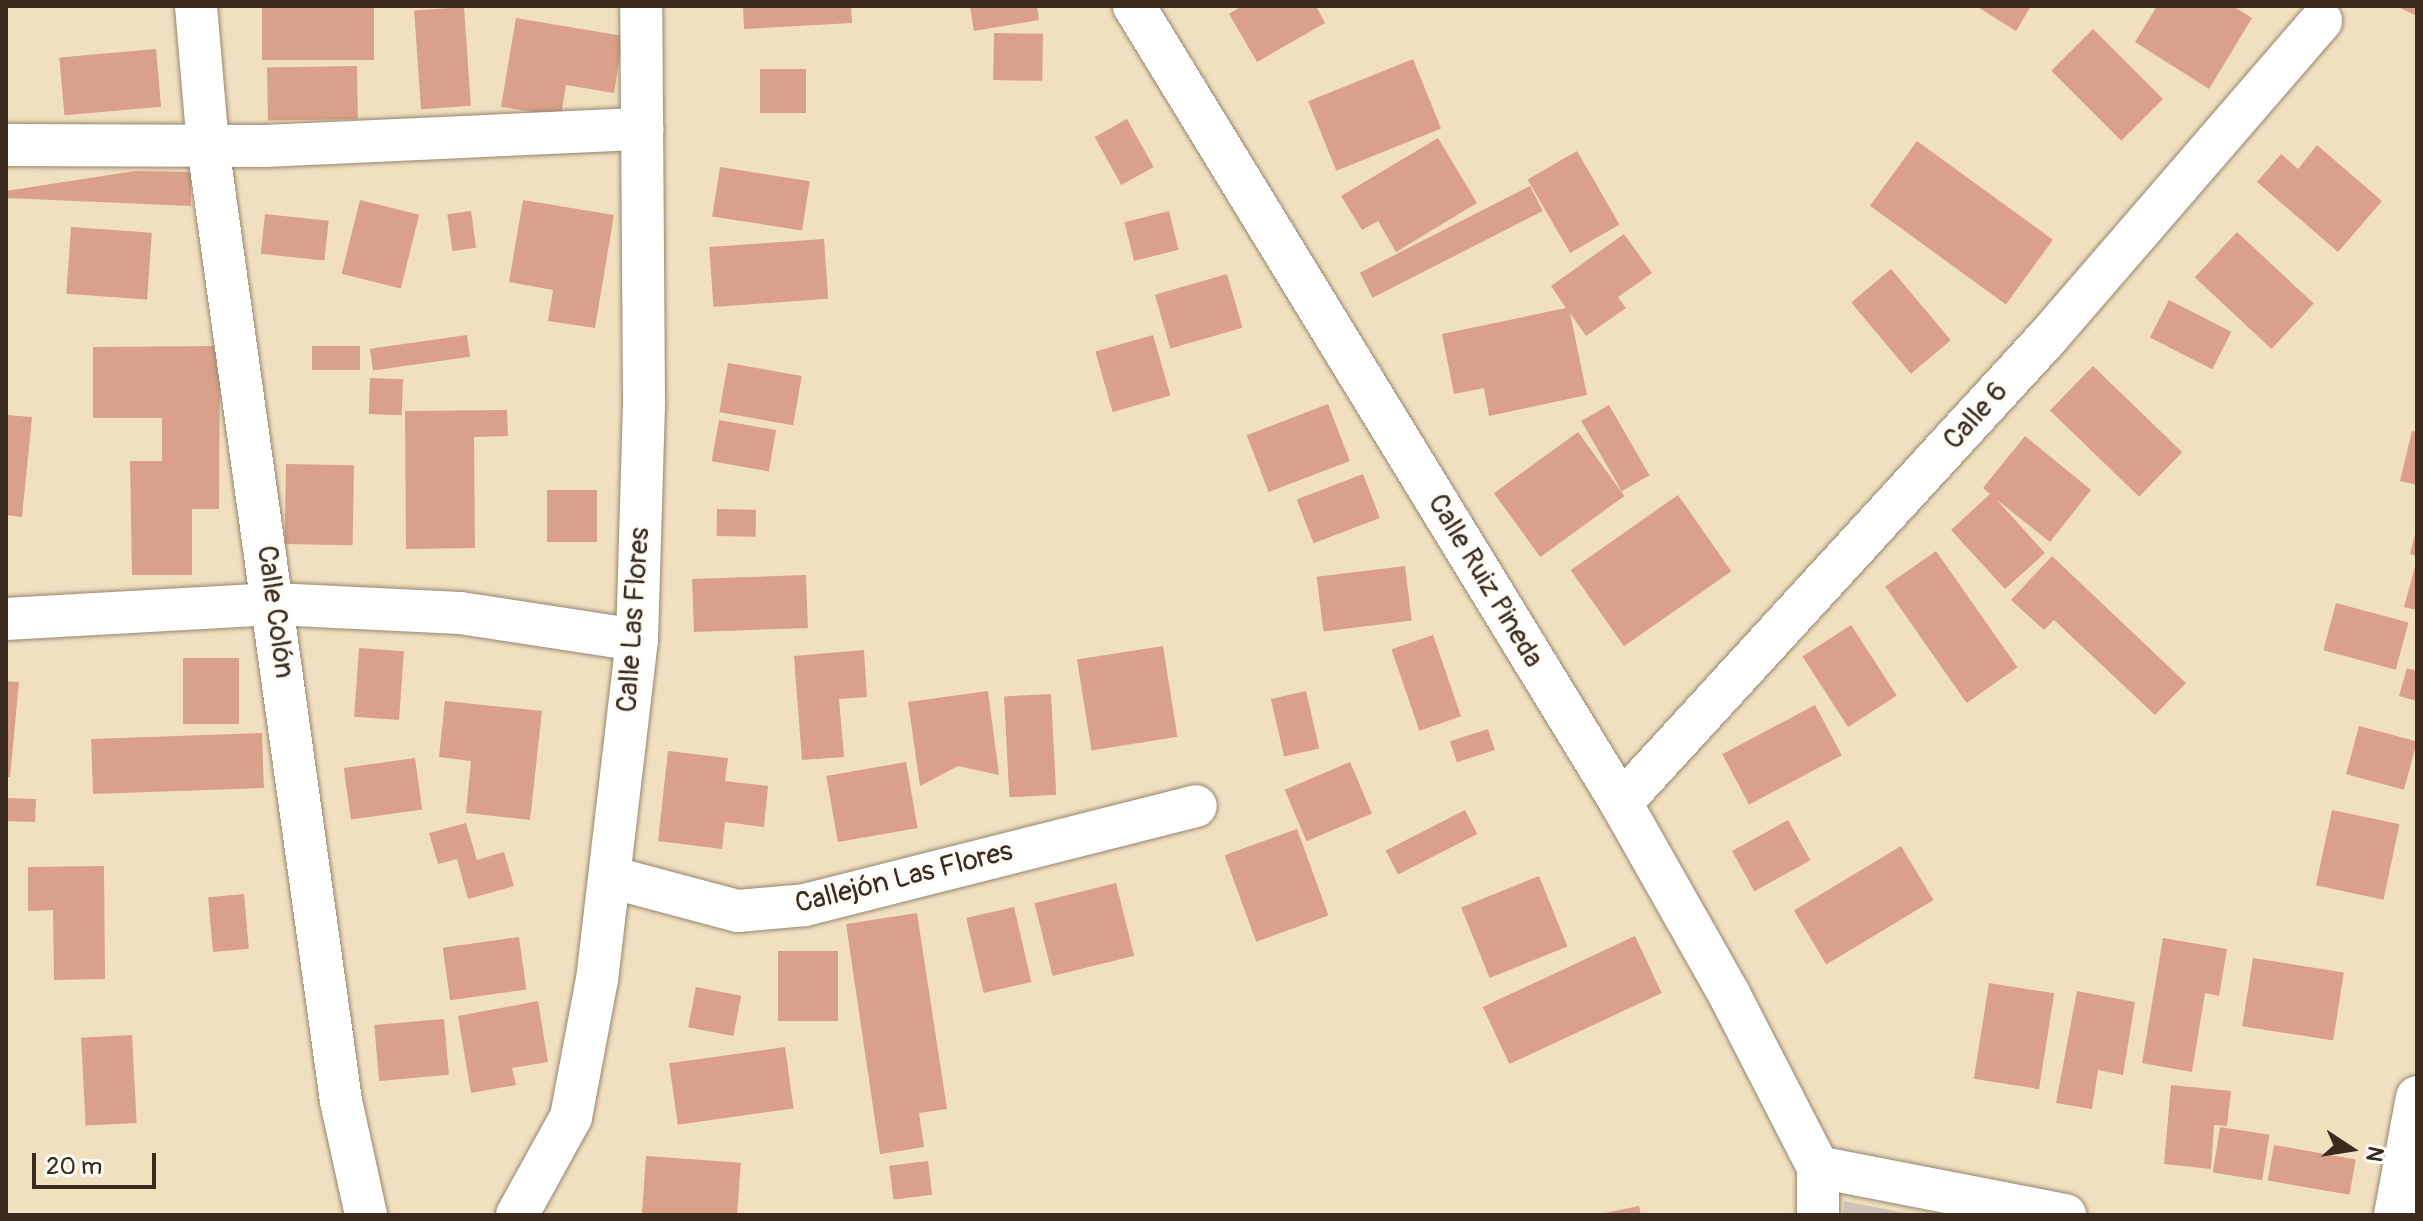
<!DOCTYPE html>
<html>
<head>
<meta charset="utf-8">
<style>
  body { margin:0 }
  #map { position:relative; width:2423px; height:1221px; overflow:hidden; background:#f0e0c0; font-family:Pangolin,sans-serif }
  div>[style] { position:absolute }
  .industrial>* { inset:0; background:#cec2b9 }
  .building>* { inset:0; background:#daa089; transform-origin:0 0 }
  .roads { filter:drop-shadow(0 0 2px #96856f) drop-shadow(0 0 2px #96856f) }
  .street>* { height:42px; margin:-21px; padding:0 21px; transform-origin:21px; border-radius:21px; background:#fff }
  span { translate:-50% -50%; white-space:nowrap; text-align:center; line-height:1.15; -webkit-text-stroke:7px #fdfcf7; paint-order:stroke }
  .street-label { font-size:28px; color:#3b2a1e }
  .frame { position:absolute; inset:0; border:8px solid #3b2a1e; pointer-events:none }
  .north { position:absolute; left:2311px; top:1109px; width:80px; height:80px; -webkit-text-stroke:6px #fdfcf7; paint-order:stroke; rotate:102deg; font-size:22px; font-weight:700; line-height:32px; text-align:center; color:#3b2a1e }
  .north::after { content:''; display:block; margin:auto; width:28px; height:36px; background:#3b2a1e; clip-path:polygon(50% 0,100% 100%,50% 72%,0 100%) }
  .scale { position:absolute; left:32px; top:1153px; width:124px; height:36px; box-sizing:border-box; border:4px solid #3b2a1e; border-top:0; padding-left:10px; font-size:24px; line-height:28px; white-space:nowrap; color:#3b2a1e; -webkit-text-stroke:6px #fdfcf7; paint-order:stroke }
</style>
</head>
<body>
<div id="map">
  <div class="industrial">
    <i style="clip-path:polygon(1844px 1201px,1915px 1215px,1843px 1215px)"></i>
  </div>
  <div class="building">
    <i style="left:262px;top:6px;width:112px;height:54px"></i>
    <i style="clip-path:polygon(743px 6px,851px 6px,852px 23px,744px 29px)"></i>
    <i style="clip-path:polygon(970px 6px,1037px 6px,1039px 20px,974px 31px)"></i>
    <i style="clip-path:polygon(1242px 6px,1316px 6px,1325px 23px,1257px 62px,1229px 14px)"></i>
    <i style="clip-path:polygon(1976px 6px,2031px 6px,2016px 31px)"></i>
    <i style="clip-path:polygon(2157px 6px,2233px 6px,2252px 18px,2209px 89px,2135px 42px)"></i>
    <i style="clip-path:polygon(2396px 6px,2417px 6px,2417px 16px)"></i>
    <i style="left:464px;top:7px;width:99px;height:50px;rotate:86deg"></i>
    <i style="clip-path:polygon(516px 18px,623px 36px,614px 93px,566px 85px,561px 116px,501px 107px)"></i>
    <i style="left:2093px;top:29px;width:99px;height:59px;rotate:45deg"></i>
    <i style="left:994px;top:33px;width:49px;height:47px;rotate:1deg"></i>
    <i style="left:156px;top:49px;width:58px;height:97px;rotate:85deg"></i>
    <i style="left:1413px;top:59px;width:75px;height:113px;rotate:68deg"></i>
    <i style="left:357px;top:66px;width:53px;height:90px;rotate:89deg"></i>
    <i style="left:760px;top:69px;width:46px;height:44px"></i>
    <i style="left:1127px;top:119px;width:55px;height:37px;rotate:61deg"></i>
    <i style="clip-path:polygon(1438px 138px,1477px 203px,1396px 252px,1378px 221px,1362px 230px,1341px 196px)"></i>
    <i style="left:1917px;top:141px;width:168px;height:80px;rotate:36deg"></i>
    <i style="clip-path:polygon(2317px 145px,2382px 201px,2338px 252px,2257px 182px,2281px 154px,2298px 169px)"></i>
    <i style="left:1577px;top:151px;width:85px;height:57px;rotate:60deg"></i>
    <i style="left:720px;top:167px;width:91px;height:50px;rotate:9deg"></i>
    <i style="clip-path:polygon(135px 171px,191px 172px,191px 206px,6px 198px,6px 191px)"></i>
    <i style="left:1530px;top:186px;width:28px;height:191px;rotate:63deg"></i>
    <i style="left:360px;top:200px;width:61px;height:76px;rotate:14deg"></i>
    <i style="clip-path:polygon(523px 200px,614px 215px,595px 328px,548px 321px,553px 290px,509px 282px)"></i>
    <i style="left:471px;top:211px;width:37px;height:24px;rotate:82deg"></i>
    <i style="left:1169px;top:211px;width:40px;height:46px;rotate:76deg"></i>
    <i style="left:265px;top:214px;width:64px;height:40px;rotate:6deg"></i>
    <i style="left:71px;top:227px;width:81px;height:67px;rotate:4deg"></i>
    <i style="left:2237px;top:232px;width:105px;height:62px;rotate:43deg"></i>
    <i style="clip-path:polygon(1624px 234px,1652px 273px,1618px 297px,1626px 308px,1586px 336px,1570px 313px,1587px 395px,1489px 416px,1484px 388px,1454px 394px,1442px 334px,1566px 308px,1551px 286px)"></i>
    <i style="left:824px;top:239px;width:60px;height:115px;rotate:86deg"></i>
    <i style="left:1891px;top:269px;width:93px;height:52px;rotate:50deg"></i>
    <i style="left:1227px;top:274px;width:56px;height:75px;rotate:74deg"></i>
    <i style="left:2169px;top:300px;width:70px;height:42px;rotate:27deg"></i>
    <i style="left:467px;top:335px;width:22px;height:98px;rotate:82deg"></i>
    <i style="left:1153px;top:335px;width:63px;height:60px;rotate:74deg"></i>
    <i style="clip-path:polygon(220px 346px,219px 509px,192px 509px,192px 575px,132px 575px,130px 461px,162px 461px,162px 418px,93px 418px,93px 347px)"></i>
    <i style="left:360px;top:346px;width:24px;height:48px;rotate:90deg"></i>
    <i style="left:728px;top:363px;width:75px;height:50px;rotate:10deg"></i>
    <i style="left:2093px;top:366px;width:124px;height:62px;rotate:44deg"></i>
    <i style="left:370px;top:378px;width:33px;height:36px;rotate:2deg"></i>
    <i style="left:1328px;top:404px;width:61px;height:87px;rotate:69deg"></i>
    <i style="left:1609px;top:405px;width:81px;height:32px;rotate:60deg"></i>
    <i style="clip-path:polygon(507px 410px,508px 436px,474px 437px,475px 548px,406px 549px,405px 411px)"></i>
    <i style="clip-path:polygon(6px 415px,32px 417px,22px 517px,6px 515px)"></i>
    <i style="left:719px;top:420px;width:58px;height:42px;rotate:10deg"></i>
    <i style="clip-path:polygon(2412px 431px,2417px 432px,2417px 485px,2400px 481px)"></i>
    <i style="left:1578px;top:432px;width:79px;height:104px;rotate:54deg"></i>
    <i style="clip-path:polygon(2025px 436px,2091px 490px,2050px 542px,1996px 499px,2045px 553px,2005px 589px,1951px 530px,1990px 494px,1983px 488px)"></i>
    <i style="left:286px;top:464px;width:68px;height:80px;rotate:1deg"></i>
    <i style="left:1363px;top:474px;width:47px;height:71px;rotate:69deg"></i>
    <i style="left:547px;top:490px;width:50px;height:52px"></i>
    <i style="left:1678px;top:495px;width:93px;height:131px;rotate:55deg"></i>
    <i style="left:717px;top:509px;width:39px;height:27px;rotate:1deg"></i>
    <i style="clip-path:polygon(2416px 530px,2417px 530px,2417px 556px,2410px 554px)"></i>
    <i style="left:1936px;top:551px;width:142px;height:62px;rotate:55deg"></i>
    <i style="clip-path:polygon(2052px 556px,2186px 683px,2155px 715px,2054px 620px,2044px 630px,2011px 600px)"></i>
    <i style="clip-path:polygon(2417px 559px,2417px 610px,2404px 607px)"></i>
    <i style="left:1405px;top:566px;width:55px;height:89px;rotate:83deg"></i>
    <i style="left:806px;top:575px;width:53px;height:114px;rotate:88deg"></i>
    <i style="left:2336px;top:603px;width:75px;height:49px;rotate:15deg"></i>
    <i style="left:1851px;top:625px;width:84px;height:58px;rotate:57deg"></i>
    <i style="left:1433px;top:635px;width:86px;height:44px;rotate:71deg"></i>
    <i style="left:1163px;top:646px;width:92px;height:87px;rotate:81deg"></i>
    <i style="left:359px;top:648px;width:45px;height:69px;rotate:4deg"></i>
    <i style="clip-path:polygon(864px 650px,867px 697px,839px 699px,844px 757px,802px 760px,794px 656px)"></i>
    <i style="left:183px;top:658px;width:56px;height:66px"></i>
    <i style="clip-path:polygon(2407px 668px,2417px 671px,2417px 701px,2399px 696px)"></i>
    <i style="clip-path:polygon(6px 681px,19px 682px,10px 777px,6px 777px)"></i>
    <i style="clip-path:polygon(988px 691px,999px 775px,958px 766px,920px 786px,908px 702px)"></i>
    <i style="left:1306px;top:691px;width:59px;height:36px;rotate:77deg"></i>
    <i style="left:1051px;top:694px;width:101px;height:47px;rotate:87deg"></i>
    <i style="clip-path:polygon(445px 701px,542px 711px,530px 820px,466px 813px,471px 761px,439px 757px)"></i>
    <i style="left:1815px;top:705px;width:57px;height:105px;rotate:62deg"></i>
    <i style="left:2359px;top:726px;width:60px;height:50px;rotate:15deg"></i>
    <i style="left:1488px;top:729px;width:22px;height:40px;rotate:72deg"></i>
    <i style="left:262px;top:733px;width:55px;height:171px;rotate:88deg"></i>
    <i style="clip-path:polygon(668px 751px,728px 758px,725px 781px,768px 786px,764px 827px,725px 822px,722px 849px,658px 841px)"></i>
    <i style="left:415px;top:758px;width:52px;height:72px;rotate:82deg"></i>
    <i style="left:906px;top:762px;width:67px;height:81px;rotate:80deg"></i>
    <i style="left:1350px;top:762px;width:56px;height:71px;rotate:67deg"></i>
    <i style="left:6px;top:798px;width:30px;height:23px;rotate:2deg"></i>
    <i style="left:1465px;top:810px;width:27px;height:89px;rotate:63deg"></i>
    <i style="left:2332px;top:810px;width:69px;height:77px;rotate:12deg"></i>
    <i style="left:1788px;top:820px;width:46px;height:64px;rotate:61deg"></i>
    <i style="clip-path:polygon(466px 823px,477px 860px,504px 852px,514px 886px,468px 899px,457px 859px,438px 864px,429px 833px)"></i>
    <i style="left:1297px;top:829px;width:92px;height:77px;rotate:70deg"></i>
    <i style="left:1901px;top:846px;width:63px;height:125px;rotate:59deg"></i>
    <i style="clip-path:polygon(104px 866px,105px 979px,54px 980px,53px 910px,28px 911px,28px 867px)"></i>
    <i style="left:1539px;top:876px;width:76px;height:84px;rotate:68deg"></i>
    <i style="left:1116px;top:883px;width:75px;height:84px;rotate:76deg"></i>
    <i style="left:244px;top:894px;width:55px;height:36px;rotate:85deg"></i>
    <i style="left:1014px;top:907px;width:77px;height:49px;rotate:77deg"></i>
    <i style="clip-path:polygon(917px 913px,947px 1109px,919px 1113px,924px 1147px,880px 1154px,846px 924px)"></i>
    <i style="left:1635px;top:936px;width:63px;height:168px;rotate:65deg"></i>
    <i style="left:519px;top:937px;width:53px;height:77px;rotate:82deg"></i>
    <i style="clip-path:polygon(2163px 938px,2227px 949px,2219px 996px,2205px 993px,2192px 1072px,2142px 1063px)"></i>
    <i style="left:778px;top:951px;width:60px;height:70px"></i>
    <i style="left:2253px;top:958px;width:92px;height:69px;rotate:9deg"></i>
    <i style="left:1989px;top:983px;width:66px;height:97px;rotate:9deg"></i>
    <i style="left:696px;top:987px;width:46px;height:41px;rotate:11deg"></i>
    <i style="clip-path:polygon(2077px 991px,2135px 1002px,2123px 1075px,2098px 1070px,2092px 1109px,2056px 1103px)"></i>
    <i style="clip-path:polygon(538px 1001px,548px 1062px,512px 1068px,516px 1085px,471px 1093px,458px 1016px)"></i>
    <i style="left:444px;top:1019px;width:56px;height:70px;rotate:85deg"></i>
    <i style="left:132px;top:1035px;width:88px;height:51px;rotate:87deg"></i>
    <i style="left:785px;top:1047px;width:62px;height:117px;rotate:82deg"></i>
    <i style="clip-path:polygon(2171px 1085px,2231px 1091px,2227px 1126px,2214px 1125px,2211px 1169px,2164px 1164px)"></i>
    <i style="left:2220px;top:1127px;width:50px;height:46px;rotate:9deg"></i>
    <i style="left:2274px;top:1145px;width:83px;height:36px;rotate:10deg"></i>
    <i style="left:646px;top:1156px;width:95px;height:59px;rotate:4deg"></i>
    <i style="left:928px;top:1161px;width:34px;height:39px;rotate:83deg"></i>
    <i style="clip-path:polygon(1639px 1206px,1641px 1215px,1600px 1215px,1600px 1214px)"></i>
  </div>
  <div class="roads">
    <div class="street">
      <i style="left:196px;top:6px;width:141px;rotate:85.1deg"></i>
      <i style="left:208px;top:146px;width:964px;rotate:82.07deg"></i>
      <i style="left:341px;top:1101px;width:117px;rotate:77.6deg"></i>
      <i style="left:1134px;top:6px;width:934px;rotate:58.57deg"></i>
      <i style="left:1621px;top:803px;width:219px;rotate:60.5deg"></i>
      <i style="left:1729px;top:994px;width:195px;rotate:62.8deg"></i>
      <i style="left:1818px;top:1167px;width:48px;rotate:90deg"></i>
      <i style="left:6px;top:145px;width:259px;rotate:0.2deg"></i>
      <i style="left:265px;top:146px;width:378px;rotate:-2.6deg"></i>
      <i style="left:6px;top:619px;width:268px;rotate:-3.2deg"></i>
      <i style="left:274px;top:604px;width:186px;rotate:2.8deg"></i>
      <i style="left:460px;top:613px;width:179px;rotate:8.7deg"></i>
      <i style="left:1621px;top:803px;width:632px;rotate:-47.5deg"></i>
      <i style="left:2048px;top:337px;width:418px;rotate:-49.2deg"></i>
      <i style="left:610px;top:877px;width:132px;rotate:14.9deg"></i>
      <i style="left:738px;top:911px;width:67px;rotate:-5.1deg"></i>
      <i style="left:805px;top:905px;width:403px;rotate:-14.2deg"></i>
      <i style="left:1818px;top:1167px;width:252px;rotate:11deg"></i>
      <i style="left:517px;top:1215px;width:112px;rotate:-61.1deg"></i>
      <i style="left:571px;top:1117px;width:139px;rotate:-79.3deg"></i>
      <i style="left:597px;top:980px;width:342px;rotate:-83.3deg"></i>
      <i style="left:637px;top:640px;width:240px;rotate:-88.3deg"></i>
      <i style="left:644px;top:400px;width:394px;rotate:-90.4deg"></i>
      <i style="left:2395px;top:1215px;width:120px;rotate:-79.4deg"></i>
    </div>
  </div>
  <div class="street-label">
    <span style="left:1976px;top:416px;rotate:-48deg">Calle 6</span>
    <span style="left:1485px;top:581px;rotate:59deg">Calle Ruiz Pineda</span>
    <span style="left:275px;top:612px;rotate:82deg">Calle Colón</span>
    <span style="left:634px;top:620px;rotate:-86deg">Calle Las Flores</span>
    <span style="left:904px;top:878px;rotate:-14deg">Callejón Las Flores</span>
  </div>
  <div class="frame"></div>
  <div class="north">N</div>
  <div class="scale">20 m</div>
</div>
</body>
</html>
